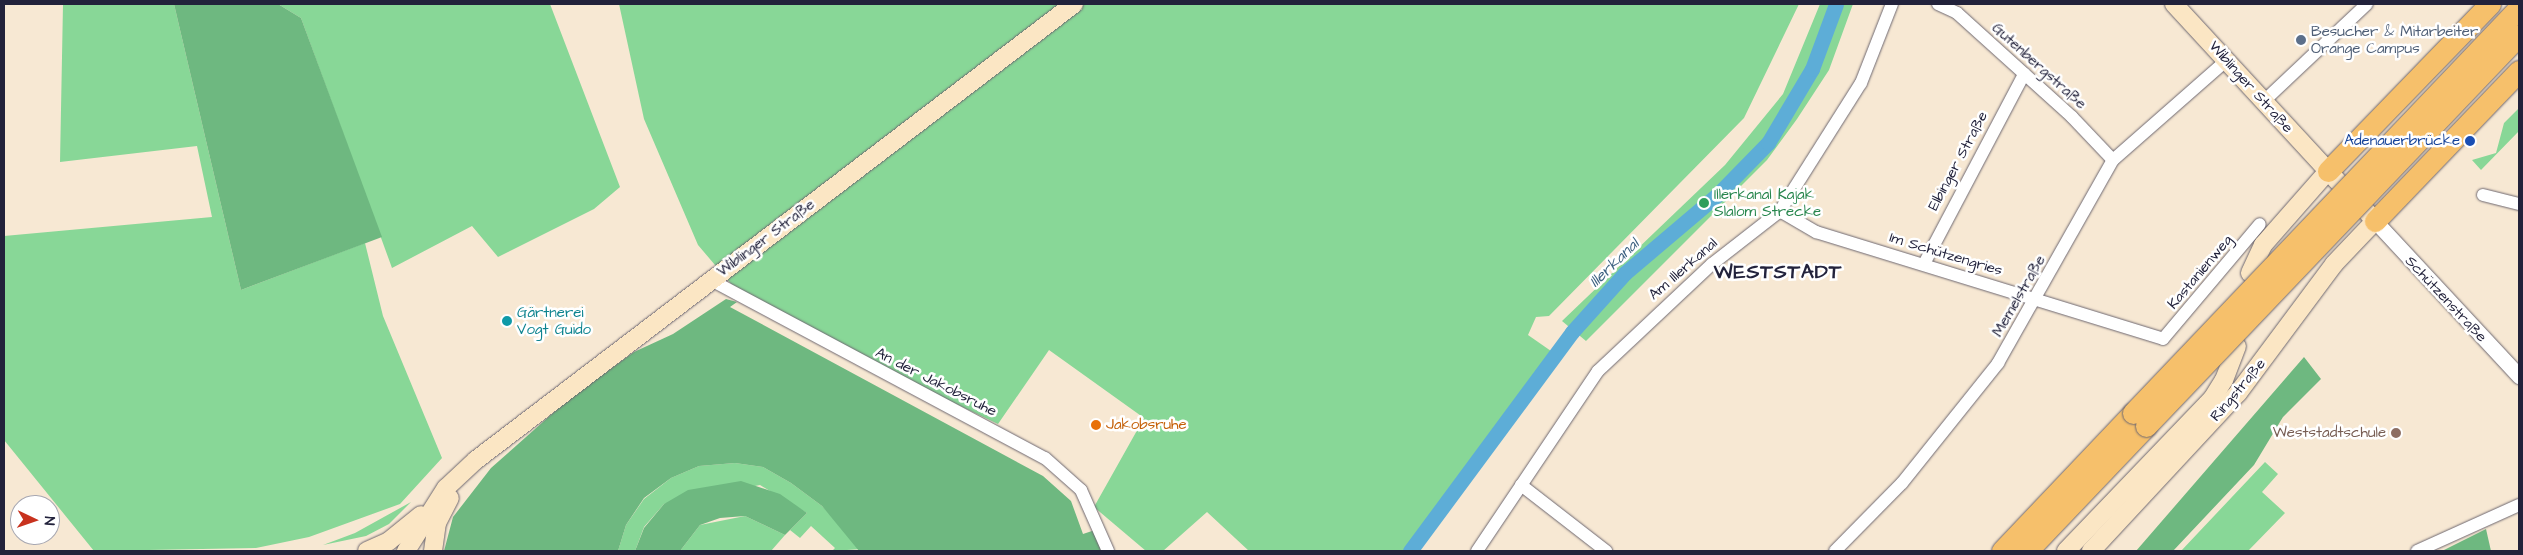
<!DOCTYPE html>
<html>
<head>
<meta charset="utf-8">
<style>
  body { margin:0 }
  #map { position:relative; width:2523px; height:555px; overflow:hidden; background:#f7e8d3; font-family:"Architects Daughter",sans-serif }
  div>[style] { position:absolute }
  .green>* { inset:0; background:#88d797 }
  .forest>* { inset:0; background:#6eb880 }
  .canal>* { height:15px; margin:-7.5px; padding:0 7.5px; transform-origin:7.5px; border-radius:7.5px; background:#5dadd7 }
  .roads { filter:drop-shadow(0 0 1px #6d6770) drop-shadow(0 0 1px #6d6770) }
  .minor>* { height:12px; margin:-6px; padding:0 6px; transform-origin:6px; border-radius:6px; background:#fff }
  .tertiary>* { height:15px; margin:-7.5px; padding:0 7.5px; transform-origin:7.5px; border-radius:7.5px; background:#fff }
  .secondary>* { height:18px; margin:-9px; padding:0 9px; transform-origin:9px; border-radius:9px; background:#fbe6c4 }
  .trunk>* { height:21px; margin:-10.5px; padding:0 10.5px; transform-origin:10.5px; border-radius:10.5px; background:#f6c06b }
  .bridges { filter:drop-shadow(0 0 1px #6d6770) drop-shadow(0 0 1px #6d6770) }
  .trunk-bridge>* { height:21px; margin:-10.5px; padding:0 10.5px; transform-origin:10.5px; border-radius:10.5px; background:#f6c06b }
  .dots>* { width:14px; height:14px; translate:-50% -50%; box-sizing:border-box; border:2px solid #fff; border-radius:50% }
  span { translate:-50% -50%; white-space:nowrap; text-align:center; line-height:1.15; -webkit-text-stroke:5px #fff; paint-order:stroke }
  .service-label { font-size:15px; color:#4e5e75 }
  .left { translate:0 -50%; text-align:left }
  .street-label { font-size:15px; color:#22223b }
  .transit-label { font-size:15px; color:#164399 }
  .right { translate:-100% -50%; text-align:right }
  .leisure-label { font-size:15px; color:#27864d }
  .culture-label { font-size:15px; color:#0d838f }
  .food-label { font-size:15px; color:#c56008 }
  .education-label { font-size:15px; color:#785e54 }
  .water-label { font-size:16px; color:#3d6181; font-style:italic }
  .district-label { font-size:20px; color:#22223b; font-weight:700; letter-spacing:1px }
  .frame { position:absolute; inset:0; border:5px solid #22223b; pointer-events:none }
  .north { position:absolute; left:10px; top:495px; width:50px; height:50px; box-sizing:border-box; background:#fff; border:1px solid #a7a7b1; border-radius:50%; rotate:93deg; font-size:14px; font-weight:700; line-height:20px; text-align:center; color:#22223b }
  .north::after { content:''; display:block; margin:auto; width:18px; height:22px; background:#c8321e; clip-path:polygon(50% 0,100% 100%,50% 72%,0 100%) }
</style>
</head>
<body>
<div id="map">
  <div class="green">
    <i style="clip-path:polygon(63px 4px,174px 4px,241px 290px,365px 243px,383px 316px,442px 458px,400px 504px,309px 537px,256px 548px,94px 551px,4px 440px,4px 236px,212px 217px,197px 146px,60px 162px)"></i>
    <i style="clip-path:polygon(278px 4px,550px 4px,620px 187px,594px 209px,498px 257px,472px 226px,392px 268px,301px 18px)"></i>
    <i style="clip-path:polygon(619px 4px,1799px 4px,1744px 118px,1549px 316px,1536px 317px,1528px 335px,1551px 351px,1406px 551px,1249px 551px,1207px 512px,1163px 551px,1146px 551px,1094px 507px,1144px 418px,1049px 350px,998px 424px,891px 373px,732px 285px,698px 245px,644px 119px)"></i>
    <i style="clip-path:polygon(1820px 4px,1853px 4px,1829px 70px,1797px 119px,1767px 160px,1586px 341px,1562px 321px,1725px 165px,1783px 94px)"></i>
    <i style="clip-path:polygon(2519px 108px,2519px 131px,2481px 170px,2472px 160px,2496px 153px,2504px 123px)"></i>
    <i style="clip-path:polygon(2265px 462px,2278px 474px,2262px 492px,2285px 513px,2248px 551px,2181px 551px)"></i>
    <i style="clip-path:polygon(735px 463px,763px 467px,791px 483px,822px 506px,862px 549px,832px 551px,835px 548px,811px 526px,800px 538px,790px 530px,807px 513px,760px 485px,664px 504px,644px 527px,635px 551px,618px 551px,626px 525px,644px 499px,671px 478px,699px 466px)"></i>
    <i style="clip-path:polygon(411px 502px,389px 524px,366px 536px,323px 545px,355px 533px)"></i>
    <i style="clip-path:polygon(745px 516px,785px 535px,771px 551px,680px 551px,700px 525px)"></i>
  </div>
  <div class="forest">
    <i style="clip-path:polygon(174px 4px,278px 4px,301px 18px,382px 237px,241px 290px)"></i>
    <i style="clip-path:polygon(726px 299px,737px 302px,730px 307px,1043px 476px,1071px 501px,1083px 534px,1095px 530px,1101px 551px,859px 551px,822px 506px,791px 483px,763px 467px,735px 463px,699px 466px,671px 478px,644px 498px,626px 525px,618px 551px,444px 551px,453px 517px,491px 468px,571px 397px,634px 352px,673px 334px)"></i>
    <i style="clip-path:polygon(2304px 357px,2321px 379px,2283px 417px,2254px 465px,2173px 551px,2136px 551px)"></i>
    <i style="clip-path:polygon(741px 481px,780px 494px,807px 513px,785px 535px,745px 516px,720px 518px,700px 525px,680px 551px,635px 551px,644px 528px,664px 504px,688px 490px)"></i>
    <i style="clip-path:polygon(2486px 529px,2491px 551px,2442px 551px)"></i>
  </div>
  <div class="canal">
    <i style="left:1410px;top:551px;width:272px;rotate:-53.5deg"></i>
    <i style="left:1572px;top:332px;width:79px;rotate:-48.1deg"></i>
    <i style="left:1625px;top:273px;width:121px;rotate:-40.3deg"></i>
    <i style="left:1717px;top:195px;width:73px;rotate:-45.6deg"></i>
    <i style="left:1768px;top:143px;width:86px;rotate:-59.3deg"></i>
    <i style="left:1812px;top:69px;width:69px;rotate:-69.7deg"></i>
  </div>
  <div class="roads">
    <div class="minor">
      <i style="left:1938px;top:4px;width:21px;rotate:25deg"></i>
      <i style="left:1957px;top:13px;width:155px;rotate:42.1deg"></i>
      <i style="left:2072px;top:117px;width:59px;rotate:46.4deg"></i>
      <i style="left:2264px;top:101px;width:141px;rotate:-43.3deg"></i>
      <i style="left:2483px;top:195px;width:37px;rotate:14deg"></i>
      <i style="left:1780px;top:211px;width:42px;rotate:30.3deg"></i>
      <i style="left:1816px;top:232px;width:363px;rotate:17.1deg"></i>
      <i style="left:2163px;top:339px;width:150px;rotate:-49.9deg"></i>
      <i style="left:1924px;top:264px;width:215px;rotate:-62.2deg"></i>
      <i style="left:711px;top:280px;width:378px;rotate:28.1deg"></i>
      <i style="left:1045px;top:458px;width:48px;rotate:41.6deg"></i>
      <i style="left:1081px;top:490px;width:67px;rotate:66.1deg"></i>
      <i style="left:1521px;top:485px;width:108px;rotate:37.8deg"></i>
      <i style="left:1477px;top:551px;width:217px;rotate:-56.1deg"></i>
      <i style="left:1598px;top:371px;width:156px;rotate:-43.2deg"></i>
      <i style="left:1712px;top:264px;width:86px;rotate:-37.9deg"></i>
      <i style="left:1780px;top:211px;width:151px;rotate:-57.7deg"></i>
      <i style="left:1861px;top:83px;width:85px;rotate:-68.6deg"></i>
      <i style="left:1835px;top:551px;width:95px;rotate:-45.4deg"></i>
      <i style="left:1902px;top:483px;width:154px;rotate:-51.3deg"></i>
      <i style="left:1998px;top:363px;width:233px;rotate:-60.5deg"></i>
      <i style="left:2113px;top:160px;width:152px;rotate:-41.3deg"></i>
      <i style="left:2417px;top:551px;width:112px;rotate:-24.3deg"></i>
    </div>
    <div class="tertiary">
      <i style="left:2375px;top:221px;width:212px;rotate:47.1deg"></i>
    </div>
    <div class="secondary">
      <i style="left:2174px;top:4px;width:242px;rotate:47.3deg"></i>
      <i style="left:2250px;top:273px;width:31px;rotate:-65deg"></i>
      <i style="left:2263px;top:245px;width:98px;rotate:-48.7deg"></i>
      <i style="left:367px;top:551px;width:24px;rotate:-24deg"></i>
      <i style="left:389px;top:541px;width:41px;rotate:-39.1deg"></i>
      <i style="left:406px;top:551px;width:75px;rotate:-57.6deg"></i>
      <i style="left:446px;top:488px;width:41px;rotate:-43deg"></i>
      <i style="left:476px;top:460px;width:752px;rotate:-37.33deg"></i>
      <i style="left:433px;top:551px;width:28px;rotate:-82deg"></i>
      <i style="left:437px;top:523px;width:28px;rotate:-63deg"></i>
      <i style="left:2066px;top:551px;width:211px;rotate:-46.2deg"></i>
      <i style="left:2212px;top:399px;width:22px;rotate:-58deg"></i>
      <i style="left:2224px;top:380px;width:36px;rotate:-69deg"></i>
      <i style="left:2091px;top:551px;width:216px;rotate:-47.1deg"></i>
      <i style="left:2238px;top:393px;width:161px;rotate:-53.3deg"></i>
      <i style="left:2334px;top:264px;width:59px;rotate:-46.4deg"></i>
      <i style="left:2375px;top:221px;width:13px;rotate:-132deg"></i>
    </div>
    <div class="trunk">
      <i style="left:2328px;top:171px;width:233px;rotate:-45.9deg"></i>
      <i style="left:2375px;top:221px;width:208px;rotate:-46.2deg"></i>
      <i style="left:2002px;top:551px;width:190px;rotate:-46.5deg"></i>
      <i style="left:2027px;top:551px;width:173px;rotate:-46.4deg"></i>
    </div>
  </div>
  <div class="bridges">
    <div class="trunk-bridge">
      <i style="left:2133px;top:413px;width:559px;rotate:-46.38deg"></i>
      <i style="left:2146px;top:426px;width:540px;rotate:-46.35deg"></i>
    </div>
  </div>
  <div class="dots">
    <i style="left:2301px;top:40px;background:#5c6f8a"></i>
    <i style="left:2470px;top:141px;background:#1a4fb4"></i>
    <i style="left:1704px;top:203px;background:#2e9e5b"></i>
    <i style="left:507px;top:321px;background:#0f9aa8"></i>
    <i style="left:1096px;top:425px;background:#e8710a"></i>
    <i style="left:2396px;top:433px;background:#8d6e63"></i>
  </div>
  <div class="service-label">
    <span class="left" style="left:2311px;top:40px">Besucher &amp; Mitarbeiter<br>Orange Campus</span>
  </div>
  <div class="street-label">
    <span style="left:2039px;top:66px;rotate:42deg">Gutenbergstraße</span>
    <span style="left:2251px;top:87px;rotate:48deg">Wiblinger Straße</span>
    <span style="left:1958px;top:161px;rotate:-62deg">Elbinger Straße</span>
    <span style="left:766px;top:238px;rotate:-37deg">Wiblinger Straße</span>
    <span style="left:1946px;top:254px;rotate:17deg">Im Schützengries</span>
    <span style="left:1683px;top:269px;rotate:-41deg">Am Illerkanal</span>
    <span style="left:2200px;top:272px;rotate:-50deg">Kastanienweg</span>
    <span style="left:2019px;top:296px;rotate:-60deg">Memelstraße</span>
    <span style="left:2446px;top:299px;rotate:47deg">Schützenstraße</span>
    <span style="left:936px;top:382px;rotate:27deg">An der Jakobsruhe</span>
    <span style="left:2238px;top:390px;rotate:-50deg">Ringstraße</span>
  </div>
  <div class="transit-label">
    <span class="right" style="left:2460px;top:141px">Adenauerbrücke</span>
  </div>
  <div class="leisure-label">
    <span class="left" style="left:1714px;top:203px">Illerkanal Kajak<br>Slalom Strecke</span>
  </div>
  <div class="culture-label">
    <span class="left" style="left:517px;top:321px">Gärtnerei<br>Vogt Guido</span>
  </div>
  <div class="food-label">
    <span class="left" style="left:1106px;top:425px">Jakobsruhe</span>
  </div>
  <div class="education-label">
    <span class="right" style="left:2386px;top:433px">Weststadtschule</span>
  </div>
  <div class="water-label">
    <span style="left:1614px;top:263px;rotate:-44deg">Illerkanal</span>
  </div>
  <div class="district-label">
    <span style="left:1778px;top:272px">WESTSTADT</span>
  </div>
  <div class="frame"></div>
  <div class="north">N</div>
</div>
</body>
</html>
